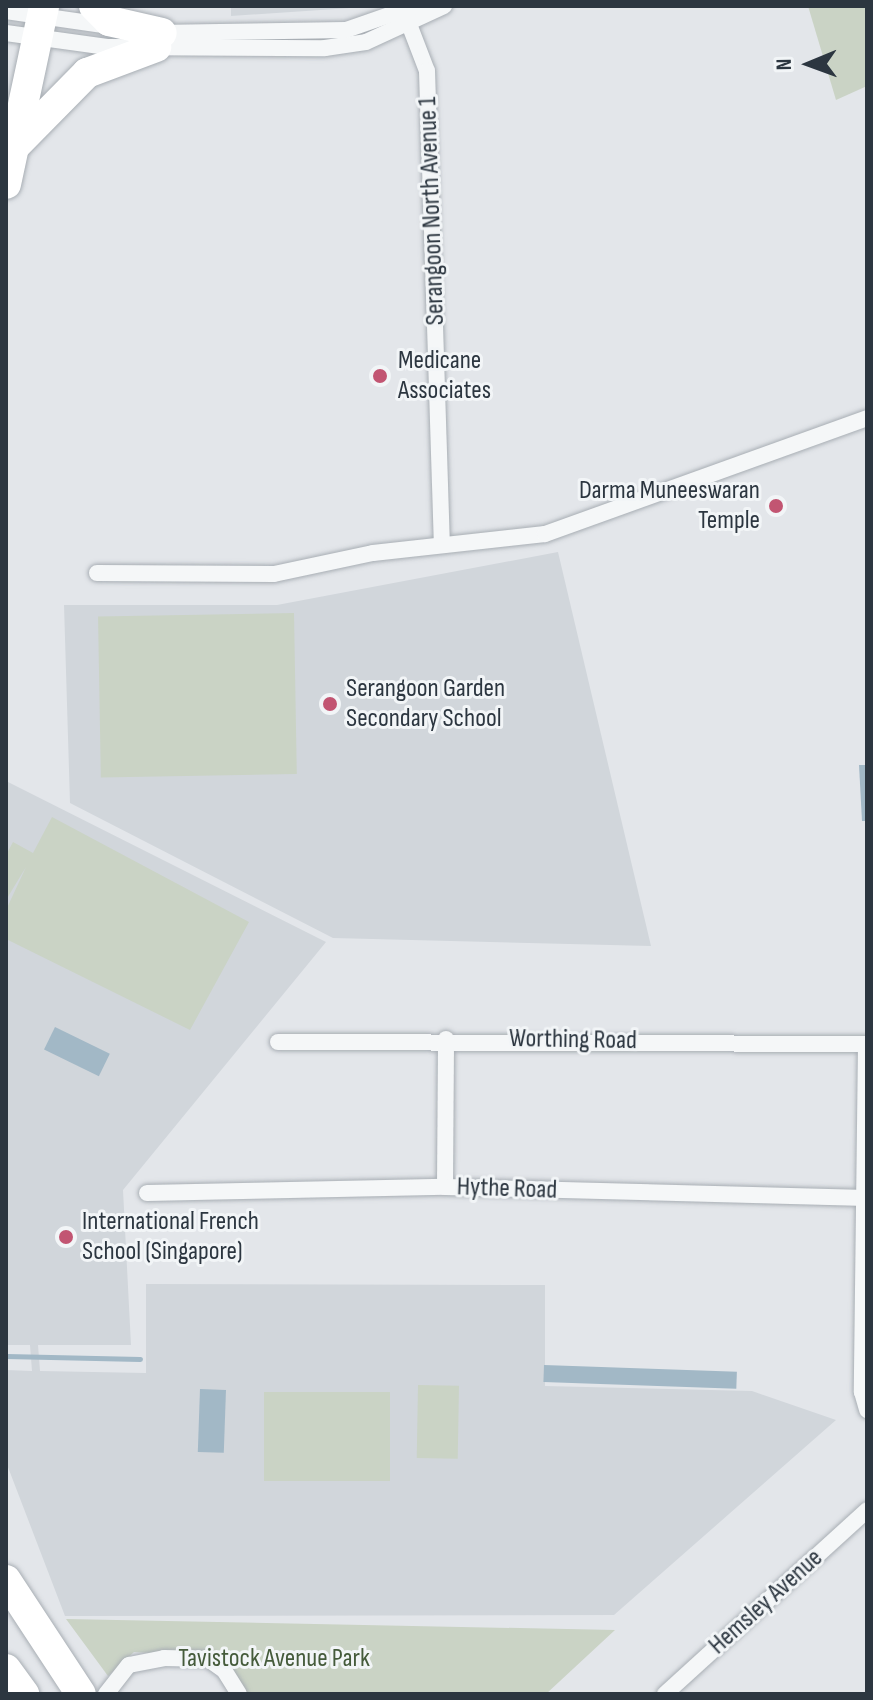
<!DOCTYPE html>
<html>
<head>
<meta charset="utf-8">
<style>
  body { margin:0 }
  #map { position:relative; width:873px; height:1700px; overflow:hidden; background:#e3e6ea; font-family:"Sofia Sans Condensed",sans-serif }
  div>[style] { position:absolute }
  .built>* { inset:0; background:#d1d6db }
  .green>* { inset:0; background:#cad3c5; transform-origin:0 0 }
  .water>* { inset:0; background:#a2b8c6; transform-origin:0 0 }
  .stream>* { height:5px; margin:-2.5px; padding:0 2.5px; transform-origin:2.5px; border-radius:2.5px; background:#a2b8c6 }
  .roads { filter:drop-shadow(0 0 2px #a8aeb4) drop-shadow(0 0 2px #a8aeb4) }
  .street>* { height:16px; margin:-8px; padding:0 8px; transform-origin:8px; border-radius:8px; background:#f5f7f8 }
  .highway>* { height:30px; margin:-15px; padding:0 15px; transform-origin:15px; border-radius:15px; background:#fff }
  .dots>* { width:22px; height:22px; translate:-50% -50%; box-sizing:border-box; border:4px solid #f2f5f7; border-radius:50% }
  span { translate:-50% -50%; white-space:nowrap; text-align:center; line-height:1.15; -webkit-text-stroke:6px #f2f5f7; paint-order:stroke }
  .street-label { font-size:26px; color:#2c3640 }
  .poi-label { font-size:26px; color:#2c3640 }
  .left { translate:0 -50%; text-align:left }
  .right { translate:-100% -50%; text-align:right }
  .park-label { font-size:26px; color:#455b3b }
  .frame { position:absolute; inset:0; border:8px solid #2c3640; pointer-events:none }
  .north { position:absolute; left:769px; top:24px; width:80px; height:80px; -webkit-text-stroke:6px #f2f5f7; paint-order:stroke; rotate:269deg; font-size:22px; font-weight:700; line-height:32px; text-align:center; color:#2c3640 }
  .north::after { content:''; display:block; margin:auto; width:28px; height:36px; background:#2c3640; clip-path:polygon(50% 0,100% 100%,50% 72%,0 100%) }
</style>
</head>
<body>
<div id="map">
  <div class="built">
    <i style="clip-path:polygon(231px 6px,380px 6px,231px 16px)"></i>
    <i style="clip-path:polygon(558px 552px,651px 946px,333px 938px,70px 803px,64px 605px,277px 605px)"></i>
    <i style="clip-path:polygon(6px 781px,326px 942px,123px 1190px,131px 1345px,38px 1345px,40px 1371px,146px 1373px,146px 1284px,545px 1285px,545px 1386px,752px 1391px,836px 1420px,614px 1615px,65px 1616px,6px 1462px,6px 1370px,32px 1371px,30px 1345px,6px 1345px)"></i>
  </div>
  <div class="green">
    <i style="clip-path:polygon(808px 6px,867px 6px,867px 86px,836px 100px)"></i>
    <i style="left:294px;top:613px;width:161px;height:196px;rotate:89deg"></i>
    <i style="clip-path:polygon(52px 817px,249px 922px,190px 1030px,6px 939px,6px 910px,26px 867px,6px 900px,6px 855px,13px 842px,33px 853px)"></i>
    <i style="left:418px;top:1385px;width:41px;height:73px;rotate:1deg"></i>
    <i style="left:264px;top:1392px;width:126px;height:89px"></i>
    <i style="clip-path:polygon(66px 1619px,615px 1630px,546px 1694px,247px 1694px,223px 1657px,134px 1652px,108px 1676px)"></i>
  </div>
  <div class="water">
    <i style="clip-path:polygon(859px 765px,867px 765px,867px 821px,862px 821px)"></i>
    <i style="left:55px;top:1027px;width:61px;height:25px;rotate:26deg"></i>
    <i style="left:544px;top:1365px;width:193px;height:17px;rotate:2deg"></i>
    <i style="left:200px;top:1389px;width:26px;height:63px;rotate:2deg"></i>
  </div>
  <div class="stream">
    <i style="left:6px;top:1356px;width:134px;rotate:1.3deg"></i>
  </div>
  <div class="roads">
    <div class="street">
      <i style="left:6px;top:11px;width:105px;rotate:8.2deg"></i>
      <i style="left:404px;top:11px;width:64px;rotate:69deg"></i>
      <i style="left:427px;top:71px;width:473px;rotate:88.2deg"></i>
      <i style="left:6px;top:33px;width:102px;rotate:7.9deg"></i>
      <i style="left:107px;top:47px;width:218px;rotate:0.3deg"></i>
      <i style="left:325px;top:48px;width:41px;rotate:-8.3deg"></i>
      <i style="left:366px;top:42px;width:86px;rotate:-24.8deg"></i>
      <i style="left:157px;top:33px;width:189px;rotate:-0.9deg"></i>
      <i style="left:346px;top:30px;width:73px;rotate:-19.2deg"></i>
      <i style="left:97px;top:573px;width:177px;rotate:0.3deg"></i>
      <i style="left:274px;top:574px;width:101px;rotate:-12deg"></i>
      <i style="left:373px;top:553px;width:173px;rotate:-6.3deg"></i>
      <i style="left:545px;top:534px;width:342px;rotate:-19.8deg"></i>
      <i style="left:278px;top:1042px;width:589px;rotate:0.19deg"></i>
      <i style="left:866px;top:1044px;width:348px;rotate:90.7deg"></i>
      <i style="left:862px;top:1392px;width:19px;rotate:74deg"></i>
      <i style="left:445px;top:1187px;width:148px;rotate:-89.6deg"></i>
      <i style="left:147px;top:1193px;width:298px;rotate:-1.2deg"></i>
      <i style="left:445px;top:1187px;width:422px;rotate:1.5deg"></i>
      <i style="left:106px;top:1694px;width:37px;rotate:-52deg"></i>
      <i style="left:129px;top:1665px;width:36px;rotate:-11deg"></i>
      <i style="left:164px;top:1658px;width:44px;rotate:1.3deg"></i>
      <i style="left:208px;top:1659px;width:19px;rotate:35deg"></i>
      <i style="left:224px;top:1670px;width:28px;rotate:58deg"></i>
      <i style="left:665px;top:1694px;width:273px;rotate:-42.3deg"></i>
    </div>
    <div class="highway">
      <i style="left:94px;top:6px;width:21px;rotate:45deg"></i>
      <i style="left:109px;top:21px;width:54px;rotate:12.8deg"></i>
      <i style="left:17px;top:144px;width:100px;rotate:-45.4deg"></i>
      <i style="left:87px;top:73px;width:74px;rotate:-20.6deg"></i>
      <i style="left:6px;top:184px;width:182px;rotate:-77.9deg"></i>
      <i style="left:6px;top:1580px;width:136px;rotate:56.7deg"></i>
      <i style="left:6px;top:1669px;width:31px;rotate:54deg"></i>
    </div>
  </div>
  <div class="dots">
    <i style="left:380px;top:376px;background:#c25572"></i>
    <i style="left:776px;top:506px;background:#c25572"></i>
    <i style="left:330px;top:704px;background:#c25572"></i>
    <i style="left:66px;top:1237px;background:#c25572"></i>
  </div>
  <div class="street-label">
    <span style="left:432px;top:211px;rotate:-92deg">Serangoon North Avenue 1</span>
    <span style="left:573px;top:1040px;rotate:1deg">Worthing Road</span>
    <span style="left:507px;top:1189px;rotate:2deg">Hythe Road</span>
    <span style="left:766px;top:1602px;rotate:-42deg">Hemsley Avenue</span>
  </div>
  <div class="poi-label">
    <span class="left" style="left:398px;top:376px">Medicane<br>Associates</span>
    <span class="right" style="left:760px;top:506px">Darma Muneeswaran<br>Temple</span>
    <span class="left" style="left:346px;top:704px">Serangoon Garden<br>Secondary School</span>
    <span class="left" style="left:82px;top:1237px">International French<br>School (Singapore)</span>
  </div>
  <div class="park-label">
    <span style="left:274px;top:1659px">Tavistock Avenue Park</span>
  </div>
  <div class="frame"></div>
  <div class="north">N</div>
</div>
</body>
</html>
